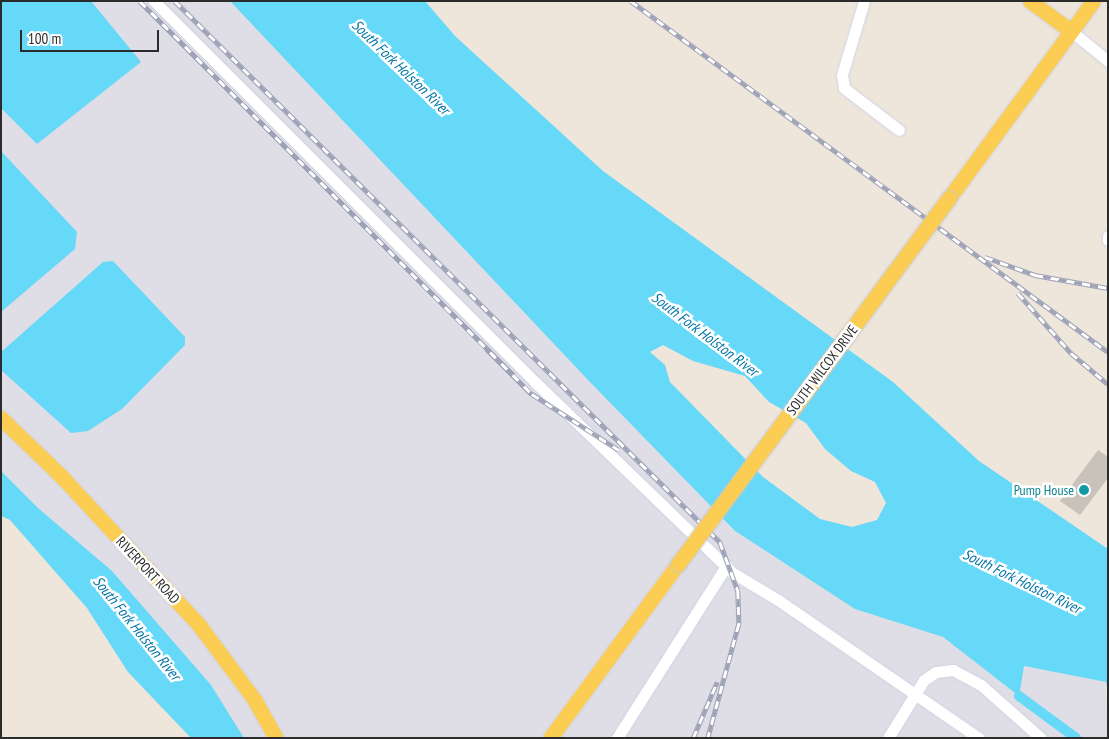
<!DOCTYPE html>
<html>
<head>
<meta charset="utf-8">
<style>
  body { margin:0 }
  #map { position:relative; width:1109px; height:739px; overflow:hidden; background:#eee5db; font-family:"PT Sans Narrow",sans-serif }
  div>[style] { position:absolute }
  .industrial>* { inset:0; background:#dfdde6 }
  .water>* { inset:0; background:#66d8f8 }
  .canal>* { height:10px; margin:-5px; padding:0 5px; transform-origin:5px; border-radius:5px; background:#66d8f8 }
  .building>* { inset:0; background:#c9c2bb }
  .roads { filter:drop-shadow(0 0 1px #d1d5e5) drop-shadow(0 0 1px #d1d5e5) }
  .minor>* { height:11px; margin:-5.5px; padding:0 5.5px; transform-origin:5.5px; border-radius:5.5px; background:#fff }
  .major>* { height:15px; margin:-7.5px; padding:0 7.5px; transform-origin:7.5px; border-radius:7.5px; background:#fccd53 }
  .rail>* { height:4.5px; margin-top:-2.25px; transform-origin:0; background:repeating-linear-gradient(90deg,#fff 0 8px,#9ea2b7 0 16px); box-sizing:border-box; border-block:1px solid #9ea2b7 }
  .bridges { filter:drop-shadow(0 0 1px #c8c8c8) drop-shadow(0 0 1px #c8c8c8) }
  .major-bridge>* { height:15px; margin:-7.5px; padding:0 7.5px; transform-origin:7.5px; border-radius:7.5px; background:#fccd53 }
  .dots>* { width:14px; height:14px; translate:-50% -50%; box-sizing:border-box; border:2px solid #fff; border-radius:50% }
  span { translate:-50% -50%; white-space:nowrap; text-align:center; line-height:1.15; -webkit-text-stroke:5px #fff; paint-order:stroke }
  .street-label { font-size:14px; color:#2b2b2b }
  .culture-label { font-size:14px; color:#0d838f }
  .right { translate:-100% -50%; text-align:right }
  .water-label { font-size:15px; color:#0375a6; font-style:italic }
  .frame { position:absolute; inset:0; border:2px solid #2b2b2b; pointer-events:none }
  .scale { position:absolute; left:20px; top:30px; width:139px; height:22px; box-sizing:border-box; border:2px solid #2b2b2b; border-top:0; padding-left:6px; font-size:15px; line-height:18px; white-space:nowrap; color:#2b2b2b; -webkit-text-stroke:4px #fff; paint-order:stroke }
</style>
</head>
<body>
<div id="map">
  <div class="industrial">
    <i style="clip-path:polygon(1px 1px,230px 1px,588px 380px,735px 531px,855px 609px,943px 637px,1018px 695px,1023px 666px,1106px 682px,1108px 738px,244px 738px,211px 685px,112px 571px,38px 508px,1px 471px)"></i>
  </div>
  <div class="water">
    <i style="clip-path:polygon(1px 1px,91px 1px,141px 62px,37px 144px,1px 108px)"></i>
    <i style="clip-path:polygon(evenodd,230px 1px,425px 1px,455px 36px,603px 171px,893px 382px,979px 461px,1108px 549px,1108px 692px,1106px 682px,1024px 666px,1019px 696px,943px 637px,855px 609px,735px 531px,588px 380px,230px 1px,663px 345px,693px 361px,745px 376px,769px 402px,806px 423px,825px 449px,851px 471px,875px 482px,886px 503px,877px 520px,852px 527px,820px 519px,763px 477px,670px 382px,665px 365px,650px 352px,663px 345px)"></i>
    <i style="clip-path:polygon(1px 151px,77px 232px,75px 249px,1px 312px)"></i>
    <i style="clip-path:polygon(113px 261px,185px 337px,185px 345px,122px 409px,88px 431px,71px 433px,1px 370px,1px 352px,103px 262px)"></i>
    <i style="clip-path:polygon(1px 471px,38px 508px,112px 571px,211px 685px,244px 738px,191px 738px,128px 672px,87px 608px,10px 520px,1px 516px)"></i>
  </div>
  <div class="canal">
    <i style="left:1019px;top:696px;width:71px;rotate:36.4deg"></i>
  </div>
  <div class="building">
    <i style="clip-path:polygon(1098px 450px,1108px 457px,1108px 478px,1080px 515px,1060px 501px)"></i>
  </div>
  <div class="roads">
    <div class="minor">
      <i style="left:154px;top:1px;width:539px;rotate:45deg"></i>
      <i style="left:535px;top:382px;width:275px;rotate:44deg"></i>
      <i style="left:733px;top:573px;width:52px;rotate:31deg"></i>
      <i style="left:778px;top:600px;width:244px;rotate:34.5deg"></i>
      <i style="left:864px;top:1px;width:77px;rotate:106.6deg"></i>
      <i style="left:842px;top:75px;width:13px;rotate:81deg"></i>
      <i style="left:844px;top:88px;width:69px;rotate:37.4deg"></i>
      <i style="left:1071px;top:31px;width:48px;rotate:39deg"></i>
      <i style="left:1108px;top:236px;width:4px;rotate:90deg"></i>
      <i style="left:617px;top:738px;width:204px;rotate:-57.6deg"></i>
      <i style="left:888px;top:738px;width:68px;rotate:-58.2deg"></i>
      <i style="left:924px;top:680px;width:14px;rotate:-34deg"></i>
      <i style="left:936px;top:672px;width:17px;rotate:-7deg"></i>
      <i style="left:953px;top:670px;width:32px;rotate:28deg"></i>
      <i style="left:981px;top:685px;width:80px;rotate:41.5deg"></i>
    </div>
    <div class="major">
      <i style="left:1030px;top:1px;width:51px;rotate:36.2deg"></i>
      <i style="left:949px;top:198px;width:244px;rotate:-53.8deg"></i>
      <i style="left:1px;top:418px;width:85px;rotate:44deg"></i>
      <i style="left:62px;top:477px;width:202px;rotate:47.2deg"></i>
      <i style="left:199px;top:625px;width:92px;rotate:53.4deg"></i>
      <i style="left:254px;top:699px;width:45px;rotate:60.6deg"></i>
      <i style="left:550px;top:738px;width:216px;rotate:-53.7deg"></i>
    </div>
  </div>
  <div class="rail">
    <i style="left:140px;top:1px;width:555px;rotate:45.07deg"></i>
    <i style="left:532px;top:394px;width:103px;rotate:32.8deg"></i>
    <i style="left:175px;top:1px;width:768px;rotate:44.79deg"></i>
    <i style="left:720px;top:542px;width:52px;rotate:69.8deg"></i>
    <i style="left:738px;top:591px;width:33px;rotate:88deg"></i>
    <i style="left:739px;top:624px;width:118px;rotate:105.2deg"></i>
    <i style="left:631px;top:1px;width:592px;rotate:36.35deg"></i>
    <i style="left:985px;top:257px;width:53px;rotate:19.8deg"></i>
    <i style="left:1035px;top:275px;width:74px;rotate:10.1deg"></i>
    <i style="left:1018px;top:293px;width:80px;rotate:48.5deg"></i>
    <i style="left:1071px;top:353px;width:48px;rotate:40deg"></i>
    <i style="left:693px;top:738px;width:61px;rotate:-66.8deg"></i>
  </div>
  <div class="bridges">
    <div class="major-bridge">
      <i style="left:678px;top:564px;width:455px;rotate:-53.5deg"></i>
    </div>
  </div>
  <div class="dots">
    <i style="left:1084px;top:490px;background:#0f9aa8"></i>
  </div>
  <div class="street-label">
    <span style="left:822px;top:370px;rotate:-53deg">SOUTH WILCOX DRIVE</span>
    <span style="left:148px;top:570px;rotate:47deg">RIVERPORT ROAD</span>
  </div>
  <div class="culture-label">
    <span class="right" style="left:1074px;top:490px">Pump House</span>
  </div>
  <div class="water-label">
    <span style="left:401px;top:67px;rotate:44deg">South Fork Holston River</span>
    <span style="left:705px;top:334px;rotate:37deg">South Fork Holston River</span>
    <span style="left:1022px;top:581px;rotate:26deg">South Fork Holston River</span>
    <span style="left:137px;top:628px;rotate:51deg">South Fork Holston River</span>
  </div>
  <div class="frame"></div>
  <div class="scale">100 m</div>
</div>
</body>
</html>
